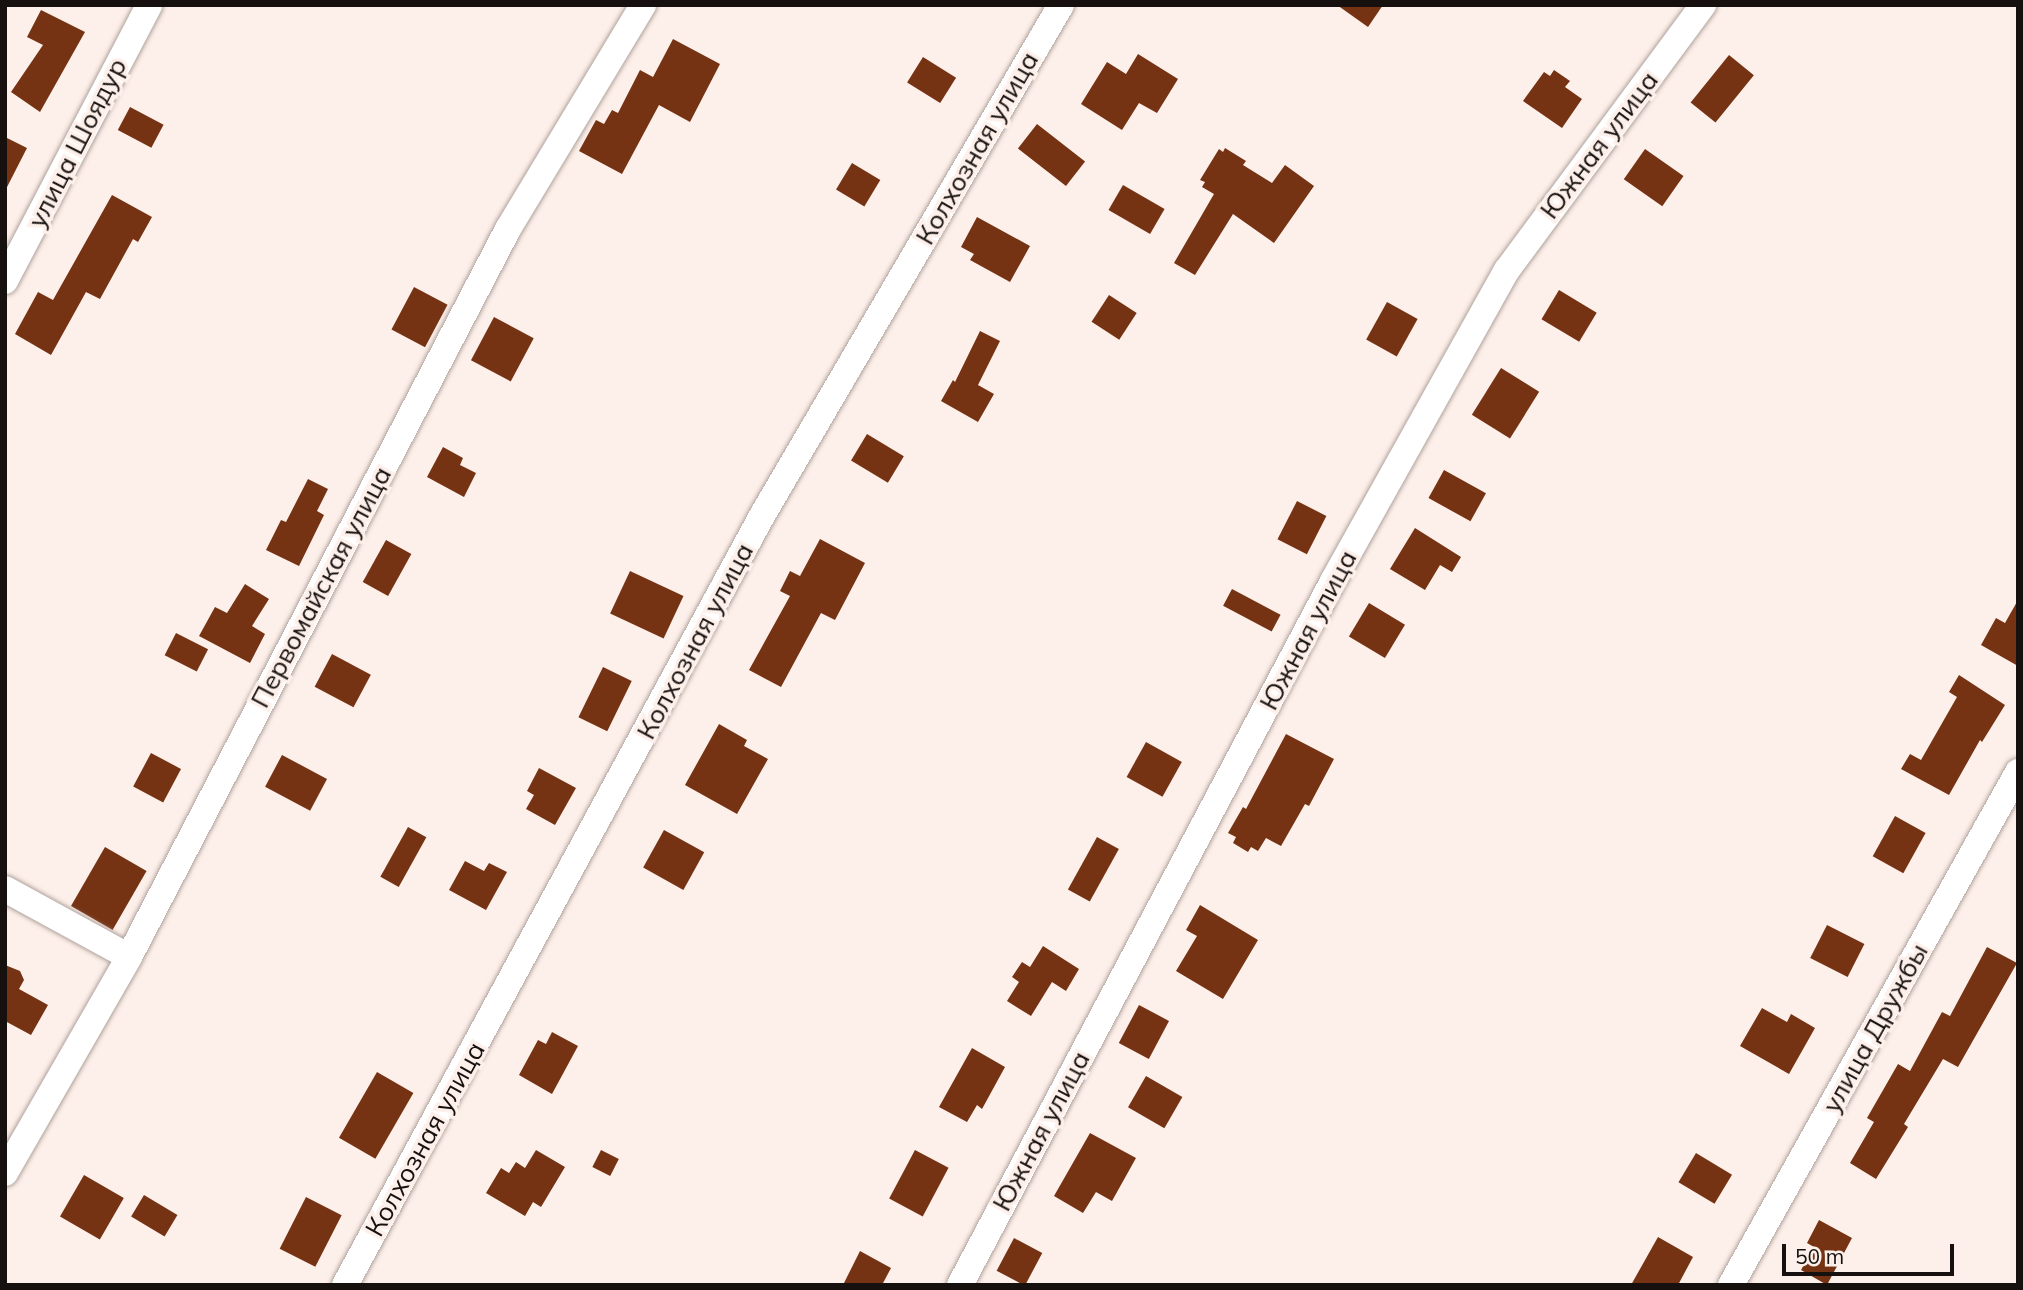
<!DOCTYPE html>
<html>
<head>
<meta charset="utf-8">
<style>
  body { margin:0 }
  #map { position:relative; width:2023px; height:1290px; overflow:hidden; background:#fdefe9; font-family:Mulish,sans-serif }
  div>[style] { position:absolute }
  .building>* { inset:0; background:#753314; transform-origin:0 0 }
  .roads { filter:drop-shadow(0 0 2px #afa29c) drop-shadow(0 0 2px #afa29c) }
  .street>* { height:26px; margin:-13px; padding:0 13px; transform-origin:13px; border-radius:13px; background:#fff }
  span { translate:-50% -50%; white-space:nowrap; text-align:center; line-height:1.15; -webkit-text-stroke:7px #fdefe9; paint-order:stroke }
  .street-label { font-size:26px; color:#16110f }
  .frame { position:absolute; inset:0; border:7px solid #16110f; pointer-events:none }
  .scale { position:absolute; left:1782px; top:1244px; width:172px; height:32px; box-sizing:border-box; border:4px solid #16110f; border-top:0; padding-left:9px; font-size:21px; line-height:24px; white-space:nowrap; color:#16110f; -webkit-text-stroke:5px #fdefe9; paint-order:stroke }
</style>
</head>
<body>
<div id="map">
  <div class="building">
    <i style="clip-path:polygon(1337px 5px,1383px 5px,1368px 27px)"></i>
    <i style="clip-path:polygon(41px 10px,85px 32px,40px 112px,11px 92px,43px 45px,27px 37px)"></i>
    <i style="clip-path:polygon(673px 39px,720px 64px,690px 122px,659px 105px,622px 174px,579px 151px,596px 120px,604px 124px,612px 110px,618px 113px,640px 70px,653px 77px)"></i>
    <i style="clip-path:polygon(1138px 54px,1178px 79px,1157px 113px,1139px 103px,1122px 130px,1081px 104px,1107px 62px,1126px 74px)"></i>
    <i style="left:1729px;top:55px;width:32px;height:61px;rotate:39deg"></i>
    <i style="left:923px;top:57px;width:39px;height:30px;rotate:32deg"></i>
    <i style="clip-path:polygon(1554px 70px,1570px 81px,1565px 87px,1582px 99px,1562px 128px,1523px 101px,1544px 72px,1550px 76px)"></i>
    <i style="left:130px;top:107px;width:38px;height:26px;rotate:28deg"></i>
    <i style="left:1037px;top:124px;width:61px;height:31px;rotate:38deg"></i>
    <i style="clip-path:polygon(5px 137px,27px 148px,5px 191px)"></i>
    <i style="clip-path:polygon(1225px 148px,1246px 161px,1243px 165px,1272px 183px,1285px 165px,1314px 186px,1274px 243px,1233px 214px,1195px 275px,1174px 263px,1214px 194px,1202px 187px,1205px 182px,1200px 180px,1219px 149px,1223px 152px)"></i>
    <i style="left:1645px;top:149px;width:47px;height:37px;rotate:35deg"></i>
    <i style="left:852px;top:163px;width:33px;height:31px;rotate:31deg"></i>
    <i style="left:1123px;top:185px;width:48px;height:29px;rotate:30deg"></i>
    <i style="clip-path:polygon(112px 195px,152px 217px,138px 242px,133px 239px,100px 299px,86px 292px,51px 355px,15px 334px,38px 292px,53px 300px)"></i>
    <i style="clip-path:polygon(977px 217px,1030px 246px,1010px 282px,970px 260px,974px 254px,961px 247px)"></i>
    <i style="left:414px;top:287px;width:38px;height:48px;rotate:28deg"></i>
    <i style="left:1559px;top:290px;width:44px;height:34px;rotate:31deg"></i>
    <i style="left:1109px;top:295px;width:33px;height:32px;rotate:33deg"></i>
    <i style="left:1387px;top:302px;width:35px;height:43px;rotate:29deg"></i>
    <i style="left:494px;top:317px;width:45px;height:49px;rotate:28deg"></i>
    <i style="clip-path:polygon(980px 331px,1000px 341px,978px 385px,994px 394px,978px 422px,941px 401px,953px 380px,955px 382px)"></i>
    <i style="left:1501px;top:368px;width:45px;height:55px;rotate:32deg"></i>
    <i style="left:867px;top:434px;width:43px;height:31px;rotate:31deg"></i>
    <i style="clip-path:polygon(443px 447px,463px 458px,460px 465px,476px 473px,464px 497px,427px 477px)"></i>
    <i style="left:1444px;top:470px;width:48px;height:32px;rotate:29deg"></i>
    <i style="clip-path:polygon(308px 479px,328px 489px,317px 511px,324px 515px,299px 566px,266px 550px,281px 520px,286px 522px)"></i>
    <i style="left:1297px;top:501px;width:33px;height:43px;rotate:27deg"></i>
    <i style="clip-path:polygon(1415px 528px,1461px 557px,1452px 572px,1440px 565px,1425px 590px,1390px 569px)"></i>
    <i style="clip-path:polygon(820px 539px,865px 563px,835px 620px,821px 613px,781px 687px,749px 670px,790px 596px,780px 591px,790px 571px,800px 576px)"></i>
    <i style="left:386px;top:540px;width:29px;height:48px;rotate:29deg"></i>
    <i style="left:630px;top:571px;width:59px;height:47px;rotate:25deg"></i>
    <i style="clip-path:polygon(245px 584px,269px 599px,252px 626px,265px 634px,250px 663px,199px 636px,215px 607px,227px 613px)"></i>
    <i style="left:1232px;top:589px;width:55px;height:19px;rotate:28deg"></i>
    <i style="clip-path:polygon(2018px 600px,2018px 666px,1981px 645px,1996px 618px,2005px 623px)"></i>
    <i style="left:1369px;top:603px;width:42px;height:39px;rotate:31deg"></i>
    <i style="left:176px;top:633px;width:36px;height:25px;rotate:27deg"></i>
    <i style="left:332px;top:654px;width:44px;height:37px;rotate:28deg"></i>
    <i style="left:603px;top:667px;width:32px;height:56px;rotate:26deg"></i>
    <i style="clip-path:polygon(1959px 675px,2005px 705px,1982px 742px,1980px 740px,1949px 795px,1901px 769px,1910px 754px,1921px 760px,1957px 697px,1949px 692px)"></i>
    <i style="clip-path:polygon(719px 724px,747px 740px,744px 746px,768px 759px,737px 814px,685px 785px)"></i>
    <i style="clip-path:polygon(1286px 734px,1334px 759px,1309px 806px,1305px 804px,1281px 846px,1266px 838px,1258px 851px,1251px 847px,1248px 852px,1233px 843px,1236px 837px,1228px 833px,1243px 807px,1246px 809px)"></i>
    <i style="left:1146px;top:742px;width:41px;height:40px;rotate:29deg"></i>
    <i style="left:151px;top:753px;width:34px;height:38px;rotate:28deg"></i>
    <i style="left:282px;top:755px;width:51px;height:36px;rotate:28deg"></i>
    <i style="clip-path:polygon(539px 768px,576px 788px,555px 825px,526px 809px,534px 795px,527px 791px)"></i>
    <i style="left:1895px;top:816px;width:35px;height:46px;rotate:29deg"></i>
    <i style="left:408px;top:827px;width:21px;height:57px;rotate:29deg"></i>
    <i style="left:664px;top:830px;width:46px;height:43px;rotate:29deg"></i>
    <i style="left:1097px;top:837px;width:25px;height:60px;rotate:29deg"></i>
    <i style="left:105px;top:847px;width:48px;height:68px;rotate:30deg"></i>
    <i style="clip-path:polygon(465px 861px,484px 871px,489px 863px,507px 872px,486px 910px,449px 890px)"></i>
    <i style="clip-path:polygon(1200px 905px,1258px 940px,1223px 999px,1176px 971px,1197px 936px,1186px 930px)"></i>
    <i style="left:1827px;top:925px;width:42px;height:37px;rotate:27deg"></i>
    <i style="clip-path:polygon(1043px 946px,1079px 969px,1066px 991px,1052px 982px,1031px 1016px,1007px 1001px,1019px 982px,1012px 977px,1022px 962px,1030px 967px)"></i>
    <i style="clip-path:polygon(1987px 947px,2017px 963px,1958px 1067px,1943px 1059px,1904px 1124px,1908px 1127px,1876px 1179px,1850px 1163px,1874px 1122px,1867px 1118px,1898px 1064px,1910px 1071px,1942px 1012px,1950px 1016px)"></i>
    <i style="clip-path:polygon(5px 965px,20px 971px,24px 980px,19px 989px,48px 1005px,31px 1035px,5px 1021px)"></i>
    <i style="left:1139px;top:1005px;width:34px;height:43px;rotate:28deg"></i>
    <i style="clip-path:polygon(1762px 1008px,1787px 1022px,1791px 1014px,1815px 1028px,1789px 1074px,1740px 1046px)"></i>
    <i style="clip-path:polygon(552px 1032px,578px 1046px,552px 1094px,519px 1075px,538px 1040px,546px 1044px)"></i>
    <i style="clip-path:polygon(972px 1048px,1005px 1067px,982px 1109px,977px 1105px,967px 1122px,939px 1107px)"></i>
    <i style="left:377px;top:1072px;width:42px;height:76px;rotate:30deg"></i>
    <i style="left:1146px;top:1076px;width:42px;height:36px;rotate:30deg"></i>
    <i style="clip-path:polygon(1090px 1133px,1136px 1158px,1112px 1201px,1096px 1192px,1083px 1213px,1054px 1196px)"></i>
    <i style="clip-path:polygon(536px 1150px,565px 1167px,541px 1207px,533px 1202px,525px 1216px,486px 1193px,501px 1168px,509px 1173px,516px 1162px,525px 1168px)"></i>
    <i style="left:601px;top:1150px;width:20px;height:19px;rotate:27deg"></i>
    <i style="left:915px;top:1150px;width:38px;height:55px;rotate:28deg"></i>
    <i style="left:1696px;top:1153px;width:42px;height:34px;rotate:31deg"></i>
    <i style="left:84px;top:1175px;width:46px;height:48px;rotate:30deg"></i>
    <i style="left:144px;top:1195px;width:39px;height:25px;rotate:31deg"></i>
    <i style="left:306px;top:1197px;width:40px;height:58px;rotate:27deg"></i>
    <i style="clip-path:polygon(1819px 1220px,1852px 1238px,1827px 1285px,1801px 1270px,1814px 1247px,1807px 1243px)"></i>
    <i style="clip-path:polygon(1658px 1237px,1693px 1257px,1678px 1285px,1631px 1285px)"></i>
    <i style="left:1014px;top:1238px;width:32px;height:37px;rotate:28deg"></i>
    <i style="clip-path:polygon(860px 1251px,891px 1268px,882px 1285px,843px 1285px)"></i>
  </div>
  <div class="roads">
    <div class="street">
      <i style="left:5px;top:281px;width:311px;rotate:-62.4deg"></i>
      <i style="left:5px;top:889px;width:141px;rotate:28.7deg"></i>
      <i style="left:5px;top:1173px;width:249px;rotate:-60.1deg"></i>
      <i style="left:129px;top:957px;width:821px;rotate:-62.5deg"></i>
      <i style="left:508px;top:229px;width:262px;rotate:-58.9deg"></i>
      <i style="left:345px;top:1285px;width:877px;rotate:-61.54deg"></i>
      <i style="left:763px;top:514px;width:590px;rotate:-59.65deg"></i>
      <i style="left:960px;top:1285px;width:797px;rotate:-62.08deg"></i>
      <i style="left:1333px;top:581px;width:356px;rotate:-60.8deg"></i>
      <i style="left:1507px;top:270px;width:330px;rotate:-53.5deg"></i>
      <i style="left:1731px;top:1285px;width:588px;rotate:-60.77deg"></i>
    </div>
  </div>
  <div class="street-label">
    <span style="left:77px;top:143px;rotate:-63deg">улица Шоядур</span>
    <span style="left:1599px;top:145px;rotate:-53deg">Южная улица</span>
    <span style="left:977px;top:148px;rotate:-60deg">Колхозная улица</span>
    <span style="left:321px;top:587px;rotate:-62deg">Первомайская улица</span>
    <span style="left:1308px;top:630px;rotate:-62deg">Южная улица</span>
    <span style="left:695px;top:641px;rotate:-62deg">Колхозная улица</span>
    <span style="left:1875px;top:1028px;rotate:-61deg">улица Дружбы</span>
    <span style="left:1041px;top:1131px;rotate:-62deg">Южная улица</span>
    <span style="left:425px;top:1139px;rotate:-61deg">Колхозная улица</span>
  </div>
  <div class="frame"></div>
  <div class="scale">50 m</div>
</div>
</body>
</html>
